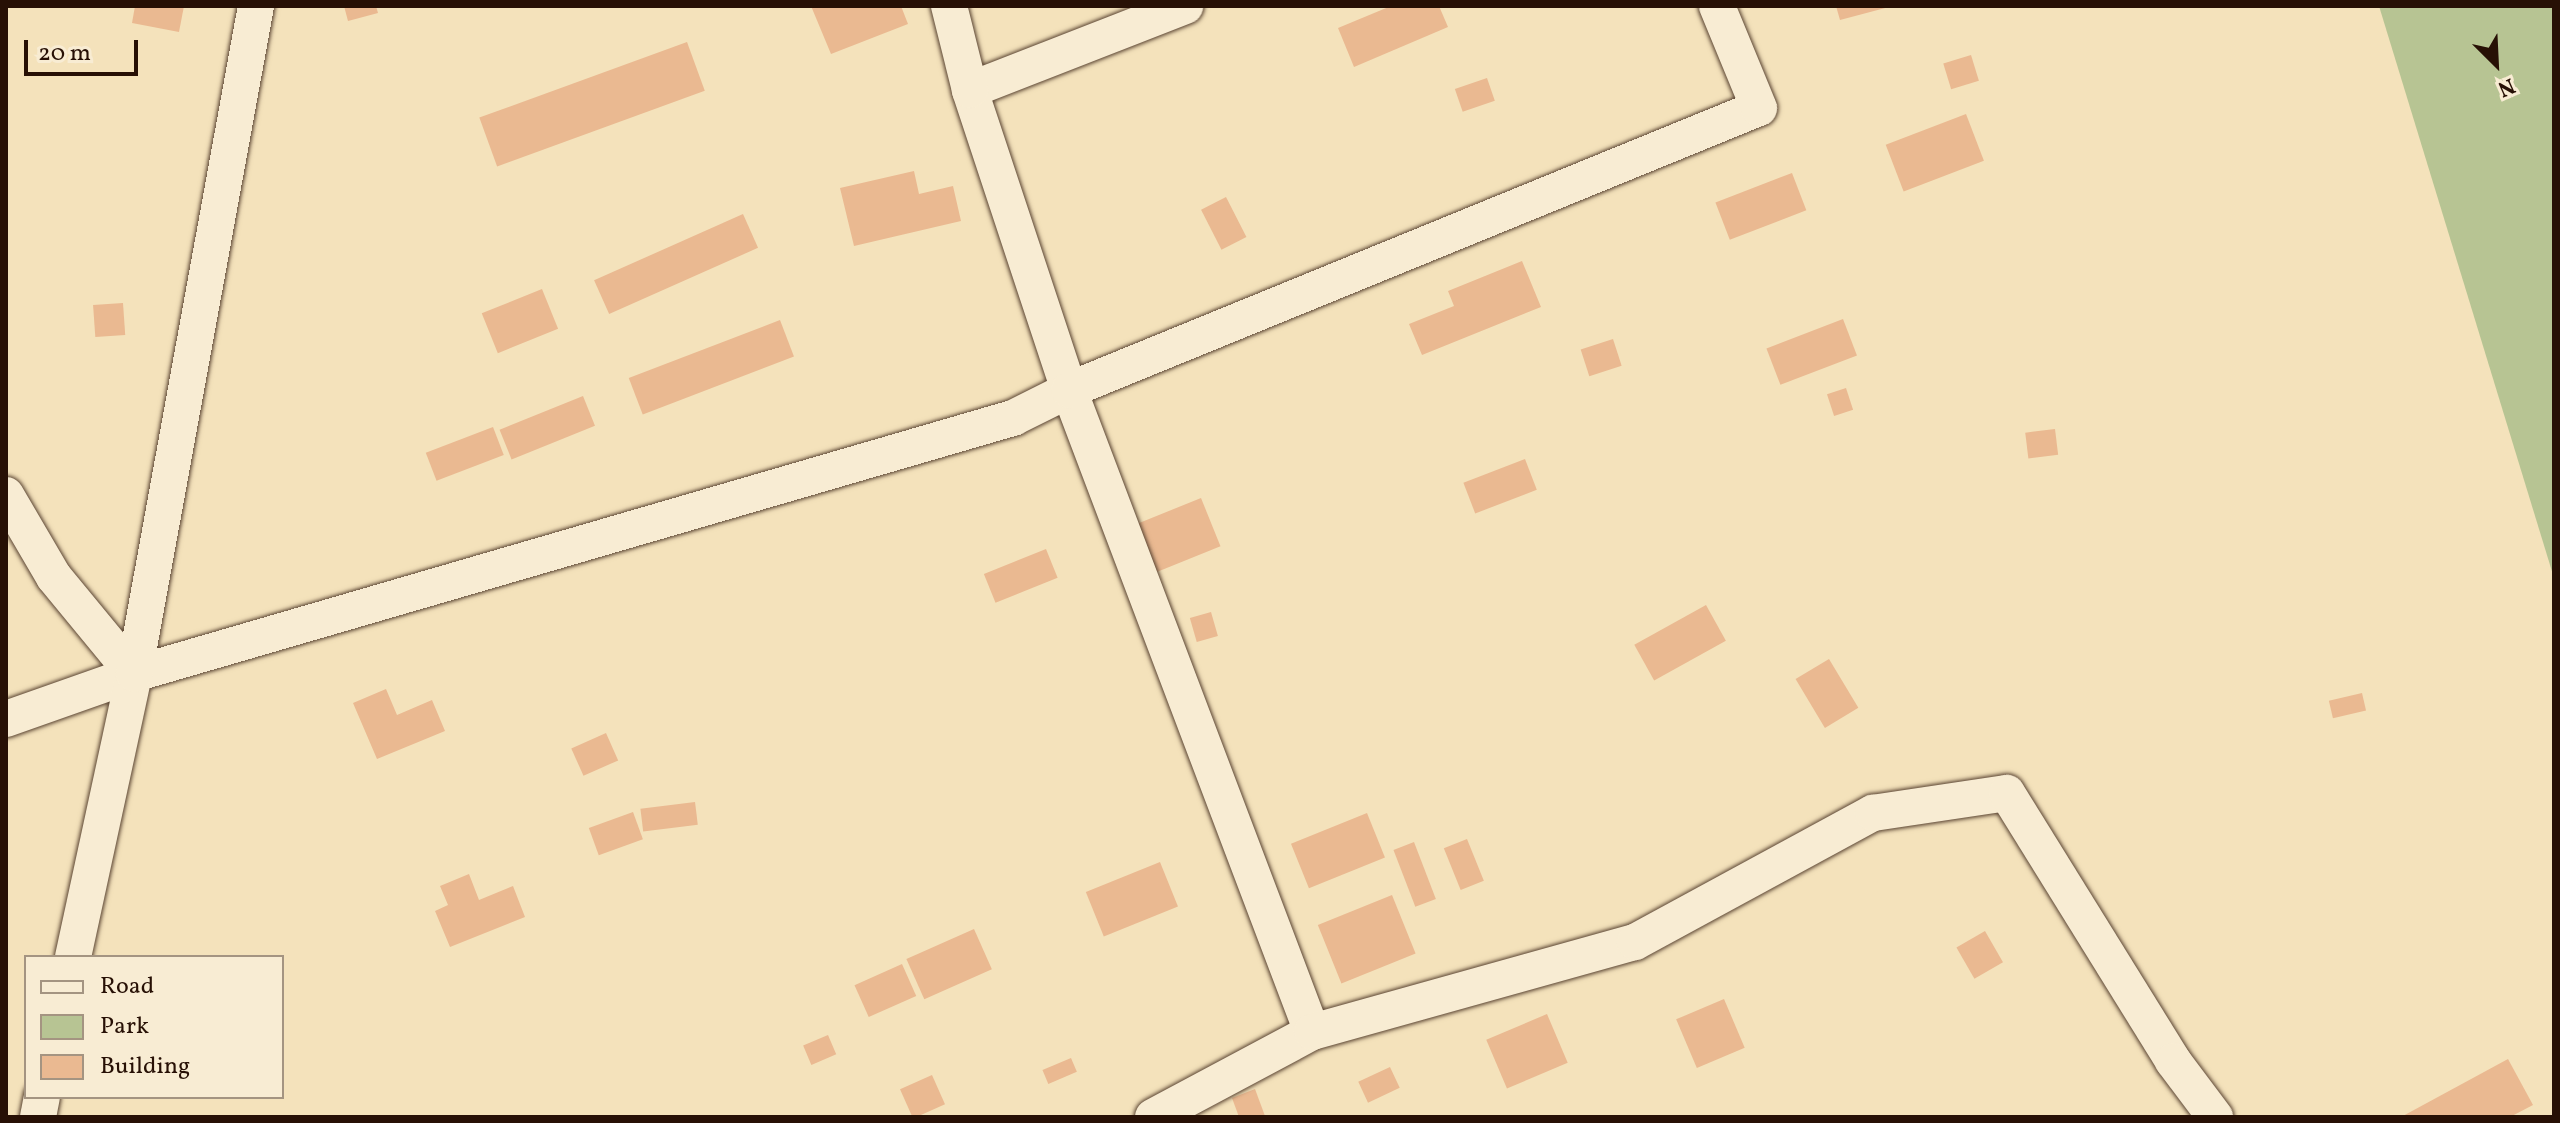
<!DOCTYPE html>
<html>
<head>
<meta charset="utf-8">
<style>
  body { margin:0 }
  #map { position:relative; width:2560px; height:1123px; overflow:hidden; background:#f4e2bb; font-family:Vollkorn,serif }
  div>[style] { position:absolute }
  .green>* { inset:0; background:#b7c493 }
  .building>* { inset:0; background:#eab991; transform-origin:0 0 }
  .roads { filter:drop-shadow(0 0 2px #5a4432) drop-shadow(0 0 2px #5a4432) }
  .street>* { height:36px; margin:-18px; padding:0 18px; transform-origin:18px; border-radius:18px; background:#f8ecd3 }
  span { translate:-50% -50%; white-space:nowrap; text-align:center; line-height:1.15; -webkit-text-stroke:8px #f8ecd3; paint-order:stroke }
  .frame { position:absolute; inset:0; border:8px solid #271005; pointer-events:none }
  .legend { position:absolute; left:24px; top:955px; width:260px; height:144px; box-sizing:border-box; background:#f8ecd3; border:2px solid #a49481; margin:0; padding:10px 14px; list-style:none; font-size:24px; color:#271005 }
  .legend li { display:flex; align-items:center; gap:16px; height:40px }
  .legend b { width:40px; border:2px solid #a49481 }
  .north { position:absolute; left:2456px; top:24px; width:80px; height:80px; -webkit-text-stroke:6px #f8ecd3; paint-order:stroke; rotate:156deg; font-size:22px; font-weight:700; line-height:32px; text-align:center; color:#271005 }
  .north::after { content:''; display:block; margin:auto; width:28px; height:36px; background:#271005; clip-path:polygon(50% 0,100% 100%,50% 72%,0 100%) }
  .scale { position:absolute; left:24px; top:40px; width:114px; height:36px; box-sizing:border-box; border:4px solid #271005; border-top:0; padding-left:10px; font-size:24px; line-height:28px; white-space:nowrap; color:#271005; -webkit-text-stroke:6px #f8ecd3; paint-order:stroke }
</style>
</head>
<body>
<div id="map">
  <div class="green">
    <i style="clip-path:polygon(2379px 6px,2554px 6px,2554px 578px)"></i>
  </div>
  <div class="building">
    <i style="clip-path:polygon(135px 6px,184px 6px,179px 32px,132px 23px)"></i>
    <i style="clip-path:polygon(344px 6px,376px 6px,378px 13px,348px 21px)"></i>
    <i style="clip-path:polygon(811px 6px,901px 6px,908px 24px,831px 54px)"></i>
    <i style="clip-path:polygon(1391px 6px,1439px 6px,1448px 27px,1354px 67px,1338px 28px)"></i>
    <i style="clip-path:polygon(1836px 6px,1889px 6px,1889px 7px,1840px 20px)"></i>
    <i style="left:687px;top:42px;width:52px;height:221px;rotate:70deg"></i>
    <i style="left:1971px;top:55px;width:27px;height:29px;rotate:73deg"></i>
    <i style="left:1487px;top:78px;width:24px;height:34px;rotate:71deg"></i>
    <i style="left:1966px;top:114px;width:50px;height:86px;rotate:69deg"></i>
    <i style="clip-path:polygon(914px 171px,919px 194px,953px 186px,961px 221px,854px 246px,840px 188px)"></i>
    <i style="left:1792px;top:173px;width:40px;height:82px;rotate:69deg"></i>
    <i style="left:1226px;top:197px;width:45px;height:28px;rotate:63deg"></i>
    <i style="left:743px;top:214px;width:37px;height:163px;rotate:66deg"></i>
    <i style="clip-path:polygon(1522px 261px,1541px 307px,1422px 355px,1409px 324px,1454px 306px,1448px 291px)"></i>
    <i style="left:542px;top:289px;width:43px;height:65px;rotate:68deg"></i>
    <i style="left:123px;top:303px;width:32px;height:30px;rotate:86deg"></i>
    <i style="left:1843px;top:319px;width:39px;height:82px;rotate:69deg"></i>
    <i style="left:780px;top:320px;width:39px;height:162px;rotate:69deg"></i>
    <i style="left:1613px;top:339px;width:28px;height:34px;rotate:72deg"></i>
    <i style="left:1846px;top:388px;width:23px;height:20px;rotate:72deg"></i>
    <i style="left:583px;top:396px;width:32px;height:90px;rotate:68deg"></i>
    <i style="left:493px;top:427px;width:30px;height:72px;rotate:69deg"></i>
    <i style="left:2055px;top:429px;width:26px;height:30px;rotate:83deg"></i>
    <i style="left:1525px;top:459px;width:33px;height:66px;rotate:69deg"></i>
    <i style="left:1201px;top:498px;width:52px;height:76px;rotate:68deg"></i>
    <i style="left:1046px;top:549px;width:31px;height:67px;rotate:68deg"></i>
    <i style="left:1706px;top:605px;width:41px;height:82px;rotate:61deg"></i>
    <i style="left:1211px;top:612px;width:25px;height:22px;rotate:74deg"></i>
    <i style="left:1829px;top:659px;width:57px;height:39px;rotate:59deg"></i>
    <i style="clip-path:polygon(386px 689px,397px 715px,432px 700px,445px 731px,377px 759px,353px 703px)"></i>
    <i style="left:2362px;top:693px;width:18px;height:34px;rotate:77deg"></i>
    <i style="left:606px;top:733px;width:30px;height:38px;rotate:66deg"></i>
    <i style="left:695px;top:802px;width:23px;height:55px;rotate:83deg"></i>
    <i style="left:633px;top:812px;width:29px;height:47px;rotate:70deg"></i>
    <i style="left:1367px;top:813px;width:48px;height:82px;rotate:68deg"></i>
    <i style="left:1467px;top:839px;width:45px;height:25px;rotate:68deg"></i>
    <i style="left:1414px;top:842px;width:61px;height:22px;rotate:69deg"></i>
    <i style="left:1160px;top:862px;width:48px;height:80px;rotate:68deg"></i>
    <i style="clip-path:polygon(469px 874px,479px 900px,513px 886px,525px 917px,450px 947px,435px 911px,448px 905px,440px 886px)"></i>
    <i style="left:1392px;top:895px;width:63px;height:80px;rotate:68deg"></i>
    <i style="left:974px;top:929px;width:44px;height:74px;rotate:66deg"></i>
    <i style="left:1985px;top:931px;width:36px;height:33px;rotate:60deg"></i>
    <i style="left:902px;top:964px;width:35px;height:52px;rotate:66deg"></i>
    <i style="left:1724px;top:999px;width:53px;height:52px;rotate:67deg"></i>
    <i style="left:1547px;top:1014px;width:53px;height:66px;rotate:67deg"></i>
    <i style="left:828px;top:1035px;width:21px;height:27px;rotate:67deg"></i>
    <i style="left:1071px;top:1058px;width:15px;height:31px;rotate:67deg"></i>
    <i style="clip-path:polygon(2508px 1059px,2533px 1105px,2510px 1117px,2401px 1117px)"></i>
    <i style="left:1390px;top:1067px;width:23px;height:35px;rotate:65deg"></i>
    <i style="left:932px;top:1075px;width:32px;height:35px;rotate:66deg"></i>
    <i style="clip-path:polygon(1255px 1089px,1265px 1116px,1239px 1117px,1232px 1098px)"></i>
  </div>
  <div class="roads">
    <div class="street">
      <i style="left:970px;top:90px;width:231px;rotate:-21.3deg"></i>
      <i style="left:6px;top:495px;width:95px;rotate:59.7deg"></i>
      <i style="left:54px;top:577px;width:126px;rotate:50.5deg"></i>
      <i style="left:6px;top:719px;width:136px;rotate:-19.4deg"></i>
      <i style="left:134px;top:674px;width:916px;rotate:-16.24deg"></i>
      <i style="left:1013px;top:418px;width:63px;rotate:-26.6deg"></i>
      <i style="left:1069px;top:390px;width:316px;rotate:-108.3deg"></i>
      <i style="left:970px;top:90px;width:87px;rotate:-104deg"></i>
      <i style="left:73px;top:957px;width:289px;rotate:-77.8deg"></i>
      <i style="left:134px;top:674px;width:679px;rotate:-79.65deg"></i>
      <i style="left:1312px;top:1032px;width:686px;rotate:-110.73deg"></i>
      <i style="left:1069px;top:390px;width:745px;rotate:-22.23deg"></i>
      <i style="left:1759px;top:108px;width:110px;rotate:-112.4deg"></i>
      <i style="left:38px;top:1117px;width:20px;rotate:-79deg"></i>
      <i style="left:1153px;top:1117px;width:180px;rotate:-28.1deg"></i>
      <i style="left:1312px;top:1032px;width:335px;rotate:-15.6deg"></i>
      <i style="left:1635px;top:942px;width:271px;rotate:-28.5deg"></i>
      <i style="left:1873px;top:813px;width:135px;rotate:-8.5deg"></i>
      <i style="left:2007px;top:793px;width:315px;rotate:58.2deg"></i>
      <i style="left:2173px;top:1061px;width:70px;rotate:53.1deg"></i>
    </div>
  </div>
  <div class="frame"></div>
  <ul class="legend">
  <li><b style="height:10px;background:#f8ecd3"></b>Road</li>
  <li><b style="height:22px;background:#b7c493"></b>Park</li>
  <li><b style="height:22px;background:#eab991"></b>Building</li>
  </ul>
  <div class="north">N</div>
  <div class="scale">20 m</div>
</div>
</body>
</html>
